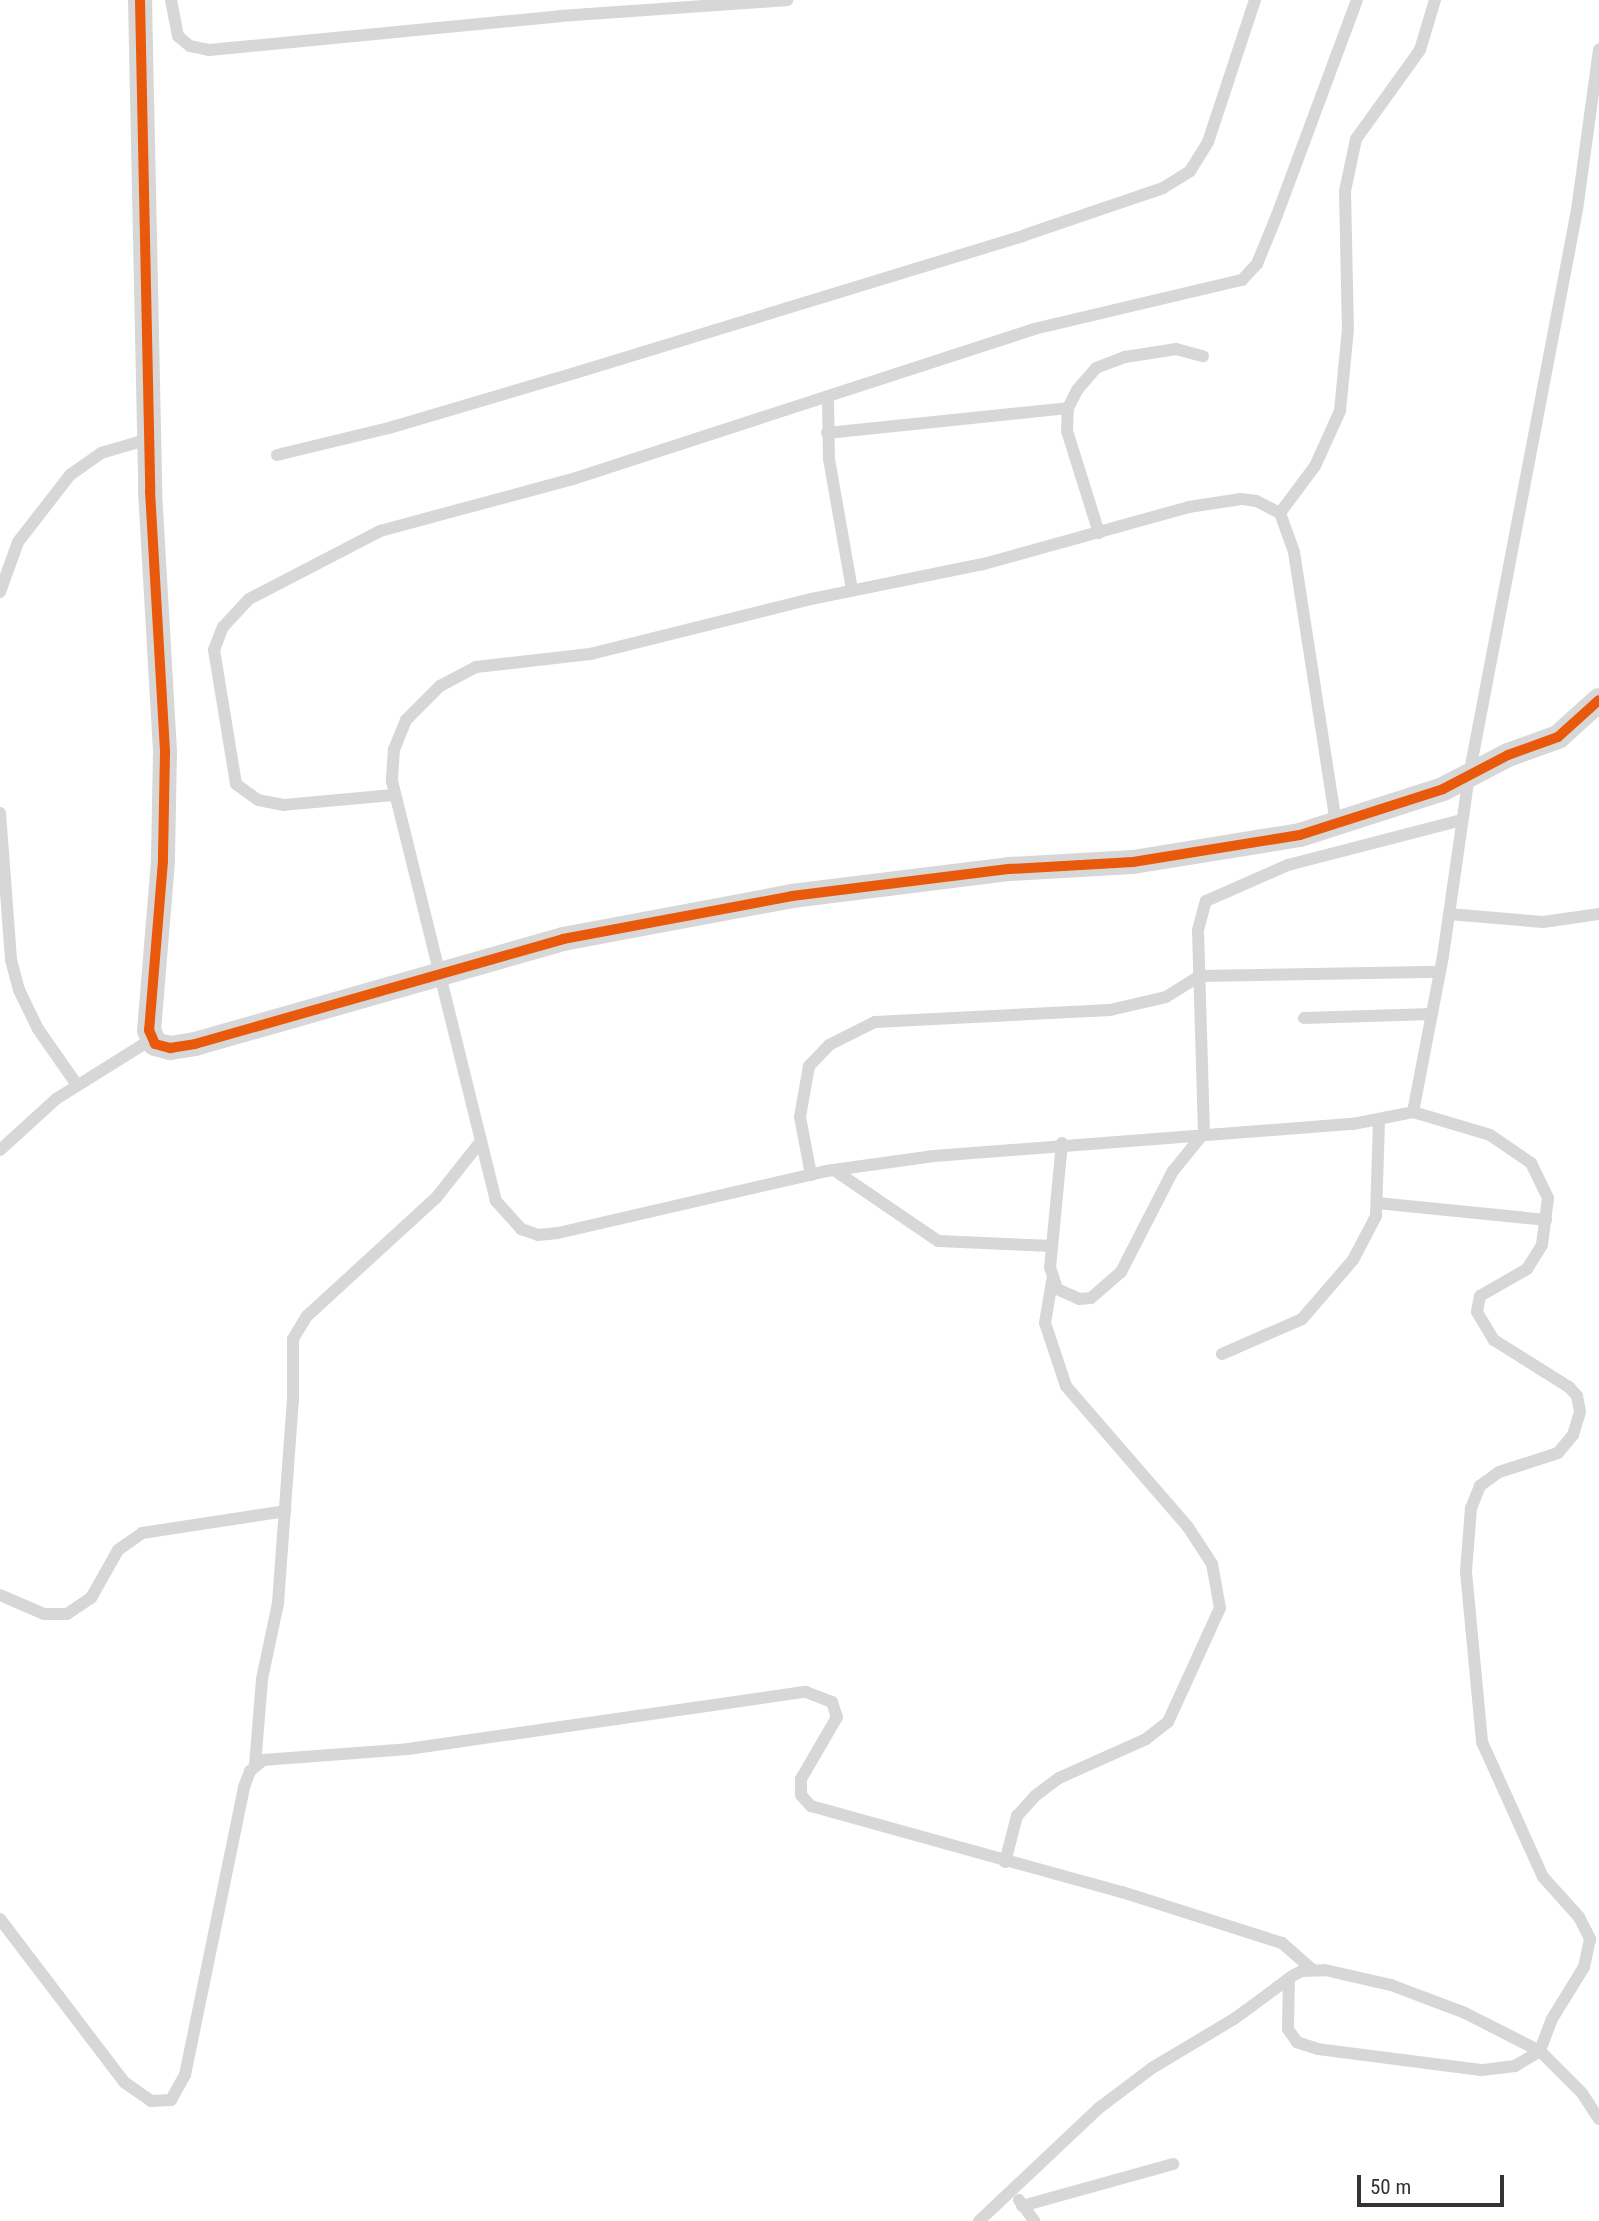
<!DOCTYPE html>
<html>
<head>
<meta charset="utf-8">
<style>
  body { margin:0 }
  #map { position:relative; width:1599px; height:2221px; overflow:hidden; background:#fff; font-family:"Roboto Condensed",sans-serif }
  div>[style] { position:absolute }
  .lane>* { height:12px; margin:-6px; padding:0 6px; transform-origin:6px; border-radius:6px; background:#d7d7d7 }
  .street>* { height:24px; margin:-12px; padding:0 12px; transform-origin:12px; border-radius:12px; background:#d7d7d7 }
  .cycleway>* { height:10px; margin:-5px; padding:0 5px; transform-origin:5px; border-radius:5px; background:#e8590c }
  span { translate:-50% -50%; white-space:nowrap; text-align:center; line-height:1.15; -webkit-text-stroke:7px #fff; paint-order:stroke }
  .scale { position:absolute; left:1357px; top:2175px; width:147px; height:32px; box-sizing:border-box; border:4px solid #333; border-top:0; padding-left:9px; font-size:21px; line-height:24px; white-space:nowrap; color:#333; -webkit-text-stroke:5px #fff; paint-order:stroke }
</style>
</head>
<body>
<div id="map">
  <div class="lane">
    <i style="left:171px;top:0;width:37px;rotate:79deg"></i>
    <i style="left:178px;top:36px;width:16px;rotate:40deg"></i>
    <i style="left:190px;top:46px;width:19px;rotate:12deg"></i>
    <i style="left:209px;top:50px;width:353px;rotate:-5.5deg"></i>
    <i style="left:560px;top:16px;width:228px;rotate:-4deg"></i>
    <i style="left:1435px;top:0;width:52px;rotate:106.7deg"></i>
    <i style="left:1420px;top:50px;width:110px;rotate:125.7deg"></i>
    <i style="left:1356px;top:139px;width:53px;rotate:101.9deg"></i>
    <i style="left:1345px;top:191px;width:138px;rotate:88.8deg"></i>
    <i style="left:1348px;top:329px;width:82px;rotate:95.6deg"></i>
    <i style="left:1340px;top:411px;width:60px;rotate:114.4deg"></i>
    <i style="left:1315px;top:466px;width:59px;rotate:126.7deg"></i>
    <i style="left:1280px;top:513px;width:27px;rotate:-153deg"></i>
    <i style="left:1256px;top:501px;width:15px;rotate:-172deg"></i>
    <i style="left:1241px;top:499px;width:53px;rotate:171.3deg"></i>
    <i style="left:1189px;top:507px;width:214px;rotate:164.5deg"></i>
    <i style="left:983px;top:564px;width:176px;rotate:168.5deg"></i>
    <i style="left:811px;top:599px;width:228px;rotate:166deg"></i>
    <i style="left:590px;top:654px;width:115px;rotate:173.5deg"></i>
    <i style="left:476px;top:667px;width:41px;rotate:152.2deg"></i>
    <i style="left:440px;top:686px;width:48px;rotate:135deg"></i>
    <i style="left:406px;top:720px;width:31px;rotate:112deg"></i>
    <i style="left:394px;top:749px;width:32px;rotate:94deg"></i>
    <i style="left:392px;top:781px;width:433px;rotate:76.1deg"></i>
    <i style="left:496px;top:1201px;width:38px;rotate:48deg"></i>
    <i style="left:521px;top:1229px;width:18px;rotate:19deg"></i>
    <i style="left:538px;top:1235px;width:20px;rotate:-6deg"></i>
    <i style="left:558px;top:1233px;width:275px;rotate:-13deg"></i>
    <i style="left:826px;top:1171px;width:109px;rotate:-7.9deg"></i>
    <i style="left:934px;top:1156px;width:420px;rotate:-4.4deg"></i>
    <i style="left:1353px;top:1124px;width:61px;rotate:-11.3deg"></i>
    <i style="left:1413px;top:1112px;width:80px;rotate:16.6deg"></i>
    <i style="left:1490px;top:1135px;width:50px;rotate:34.3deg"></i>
    <i style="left:1531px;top:1163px;width:39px;rotate:64deg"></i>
    <i style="left:1548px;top:1198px;width:47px;rotate:97.3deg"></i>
    <i style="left:1542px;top:1245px;width:28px;rotate:122deg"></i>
    <i style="left:1527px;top:1269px;width:54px;rotate:150.1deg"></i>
    <i style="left:1480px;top:1296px;width:16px;rotate:101deg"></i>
    <i style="left:1477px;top:1312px;width:33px;rotate:59deg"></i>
    <i style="left:1494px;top:1340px;width:89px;rotate:32.1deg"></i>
    <i style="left:1569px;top:1387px;width:12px;rotate:48deg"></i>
    <i style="left:1577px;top:1396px;width:16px;rotate:79deg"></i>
    <i style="left:1580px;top:1412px;width:24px;rotate:107deg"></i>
    <i style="left:1573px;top:1435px;width:23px;rotate:130deg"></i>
    <i style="left:1558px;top:1453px;width:62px;rotate:162.1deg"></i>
    <i style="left:1499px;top:1472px;width:24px;rotate:144deg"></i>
    <i style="left:1480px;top:1486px;width:24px;rotate:112deg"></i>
    <i style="left:1471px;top:1508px;width:64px;rotate:94.5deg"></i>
    <i style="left:1466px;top:1572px;width:171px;rotate:84.6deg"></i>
    <i style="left:1482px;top:1742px;width:148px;rotate:65.7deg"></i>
    <i style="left:1543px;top:1877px;width:54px;rotate:48deg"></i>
    <i style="left:1579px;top:1917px;width:25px;rotate:63deg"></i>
    <i style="left:1590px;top:1939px;width:29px;rotate:102deg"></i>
    <i style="left:1584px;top:1967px;width:61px;rotate:121.6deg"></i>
    <i style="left:1552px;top:2019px;width:34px;rotate:111deg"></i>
    <i style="left:1540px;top:2051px;width:59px;rotate:45deg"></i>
    <i style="left:1582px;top:2093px;width:31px;rotate:57deg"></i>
    <i style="left:828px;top:398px;width:61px;rotate:89.1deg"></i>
    <i style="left:829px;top:459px;width:133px;rotate:80deg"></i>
    <i style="left:827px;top:433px;width:242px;rotate:-5.9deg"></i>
    <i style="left:277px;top:455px;width:115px;rotate:-13.6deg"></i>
    <i style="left:389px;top:428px;width:194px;rotate:-16.5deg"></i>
    <i style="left:575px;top:373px;width:471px;rotate:-17deg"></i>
    <i style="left:1025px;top:235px;width:146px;rotate:-18.8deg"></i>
    <i style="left:1163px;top:188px;width:32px;rotate:-32deg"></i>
    <i style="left:1190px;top:171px;width:34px;rotate:-58deg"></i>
    <i style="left:1208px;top:142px;width:150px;rotate:-71.7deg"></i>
    <i style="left:1280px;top:513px;width:41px;rotate:70.3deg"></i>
    <i style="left:1294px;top:552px;width:274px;rotate:81.2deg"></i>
    <i style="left:1099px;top:533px;width:107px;rotate:-107.4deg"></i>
    <i style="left:1067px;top:431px;width:23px;rotate:-88deg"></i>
    <i style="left:1068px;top:408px;width:20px;rotate:-63deg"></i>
    <i style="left:1077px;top:390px;width:29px;rotate:-49deg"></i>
    <i style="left:1096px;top:368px;width:31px;rotate:-21deg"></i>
    <i style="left:1125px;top:357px;width:52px;rotate:-8.9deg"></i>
    <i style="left:1176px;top:349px;width:28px;rotate:15deg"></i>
    <i style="left:0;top:592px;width:53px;rotate:-70.2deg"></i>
    <i style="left:18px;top:542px;width:85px;rotate:-52.2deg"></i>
    <i style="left:70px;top:475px;width:38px;rotate:-35deg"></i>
    <i style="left:101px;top:453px;width:50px;rotate:-16.3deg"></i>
    <i style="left:393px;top:795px;width:109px;rotate:174.8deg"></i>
    <i style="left:284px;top:805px;width:26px;rotate:-169deg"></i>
    <i style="left:258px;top:800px;width:27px;rotate:-144deg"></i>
    <i style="left:236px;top:784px;width:136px;rotate:-99.3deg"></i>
    <i style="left:214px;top:650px;width:25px;rotate:-69deg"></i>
    <i style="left:223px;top:627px;width:38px;rotate:-47deg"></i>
    <i style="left:249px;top:599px;width:148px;rotate:-27.4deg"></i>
    <i style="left:380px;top:531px;width:203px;rotate:-15.1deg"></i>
    <i style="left:576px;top:478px;width:482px;rotate:-18deg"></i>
    <i style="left:1034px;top:329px;width:214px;rotate:-13.3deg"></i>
    <i style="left:1242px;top:280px;width:22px;rotate:-47deg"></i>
    <i style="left:1257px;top:264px;width:53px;rotate:-67.8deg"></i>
    <i style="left:1277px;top:215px;width:229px;rotate:-69.6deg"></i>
    <i style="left:0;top:813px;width:147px;rotate:85.7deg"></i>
    <i style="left:11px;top:960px;width:31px;rotate:75deg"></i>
    <i style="left:19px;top:990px;width:43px;rotate:64deg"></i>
    <i style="left:38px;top:1029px;width:68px;rotate:55.1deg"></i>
    <i style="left:1449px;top:914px;width:94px;rotate:4.9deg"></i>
    <i style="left:1543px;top:922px;width:57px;rotate:-8.1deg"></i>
    <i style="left:1304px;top:1018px;width:128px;rotate:-1.8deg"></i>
    <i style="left:1413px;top:1112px;width:159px;rotate:-79.1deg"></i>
    <i style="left:1443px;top:956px;width:182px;rotate:-81.8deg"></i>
    <i style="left:1469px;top:776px;width:576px;rotate:-79.2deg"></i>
    <i style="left:1577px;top:210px;width:162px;rotate:-82.2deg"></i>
    <i style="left:1062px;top:1143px;width:125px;rotate:95.5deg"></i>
    <i style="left:1050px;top:1267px;width:23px;rotate:72deg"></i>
    <i style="left:1057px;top:1289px;width:24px;rotate:24deg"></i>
    <i style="left:1079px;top:1299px;width:12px;rotate:-5deg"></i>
    <i style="left:1091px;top:1298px;width:40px;rotate:-41deg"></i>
    <i style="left:1121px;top:1272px;width:114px;rotate:-62.8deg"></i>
    <i style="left:1173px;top:1171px;width:49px;rotate:-50.8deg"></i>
    <i style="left:1204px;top:1133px;width:203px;rotate:-91.7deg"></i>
    <i style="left:1198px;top:930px;width:30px;rotate:-75deg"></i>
    <i style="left:1206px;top:901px;width:90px;rotate:-23.7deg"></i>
    <i style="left:1288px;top:865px;width:180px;rotate:-14.5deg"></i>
    <i style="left:0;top:1150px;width:76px;rotate:-42.3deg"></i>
    <i style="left:56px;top:1099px;width:113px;rotate:-32deg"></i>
    <i style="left:834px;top:1170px;width:126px;rotate:34.3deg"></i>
    <i style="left:938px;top:1241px;width:114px;rotate:2.5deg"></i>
    <i style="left:811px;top:1175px;width:59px;rotate:-100.7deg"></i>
    <i style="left:800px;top:1117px;width:52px;rotate:-80deg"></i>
    <i style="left:809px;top:1066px;width:29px;rotate:-46deg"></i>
    <i style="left:829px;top:1045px;width:51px;rotate:-26.6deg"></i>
    <i style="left:875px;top:1022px;width:235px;rotate:-2.9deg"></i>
    <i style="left:1110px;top:1010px;width:57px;rotate:-13.1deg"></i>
    <i style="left:1166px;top:997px;width:39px;rotate:-32deg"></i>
    <i style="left:1199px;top:976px;width:241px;rotate:-1deg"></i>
    <i style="left:1377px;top:1203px;width:170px;rotate:5.7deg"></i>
    <i style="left:1222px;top:1354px;width:87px;rotate:-23.6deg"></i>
    <i style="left:1302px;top:1319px;width:78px;rotate:-49.2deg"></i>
    <i style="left:1353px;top:1260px;width:50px;rotate:-62.4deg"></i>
    <i style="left:1376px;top:1216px;width:97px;rotate:-88.2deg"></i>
    <i style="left:0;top:1595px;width:48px;rotate:23.4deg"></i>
    <i style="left:44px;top:1614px;width:23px"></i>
    <i style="left:67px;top:1614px;width:29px;rotate:-34deg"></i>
    <i style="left:91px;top:1598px;width:55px;rotate:-60.6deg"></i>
    <i style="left:118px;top:1550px;width:29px;rotate:-35deg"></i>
    <i style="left:142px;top:1533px;width:145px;rotate:-8.7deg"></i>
    <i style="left:255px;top:1765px;width:86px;rotate:-85.3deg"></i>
    <i style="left:262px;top:1679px;width:78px;rotate:-78.1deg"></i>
    <i style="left:278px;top:1603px;width:203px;rotate:-85.8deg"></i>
    <i style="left:293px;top:1401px;width:62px;rotate:-90deg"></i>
    <i style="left:293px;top:1339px;width:27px;rotate:-59deg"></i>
    <i style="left:307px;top:1316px;width:175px;rotate:-42.5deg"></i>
    <i style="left:436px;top:1198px;width:73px;rotate:-51.7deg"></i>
    <i style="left:1005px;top:1862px;width:48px;rotate:-75.4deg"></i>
    <i style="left:1017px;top:1816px;width:27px;rotate:-48deg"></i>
    <i style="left:1035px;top:1796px;width:30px;rotate:-37deg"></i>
    <i style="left:1059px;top:1778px;width:95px;rotate:-24.1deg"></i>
    <i style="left:1146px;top:1739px;width:28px;rotate:-38deg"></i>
    <i style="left:1168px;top:1722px;width:125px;rotate:-65.5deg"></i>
    <i style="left:1220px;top:1608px;width:45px;rotate:-100.3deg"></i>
    <i style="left:1212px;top:1564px;width:44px;rotate:-123deg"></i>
    <i style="left:1188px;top:1527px;width:186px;rotate:-130.9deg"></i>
    <i style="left:1066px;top:1386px;width:66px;rotate:-108.4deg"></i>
    <i style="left:1045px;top:1323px;width:43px;rotate:-80.5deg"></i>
    <i style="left:0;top:1919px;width:205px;rotate:52.7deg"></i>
    <i style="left:124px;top:2082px;width:33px;rotate:35deg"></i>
    <i style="left:151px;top:2101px;width:20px;rotate:-3deg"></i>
    <i style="left:171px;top:2100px;width:29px;rotate:-61deg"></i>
    <i style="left:185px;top:2075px;width:294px;rotate:-78.4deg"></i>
    <i style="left:244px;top:1787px;width:17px;rotate:-69deg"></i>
    <i style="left:250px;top:1771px;width:17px;rotate:-40deg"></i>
    <i style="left:263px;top:1760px;width:145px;rotate:-4.3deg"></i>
    <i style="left:408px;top:1749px;width:402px;rotate:-8.2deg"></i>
    <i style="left:806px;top:1692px;width:28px;rotate:21deg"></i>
    <i style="left:832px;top:1702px;width:16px;rotate:72deg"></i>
    <i style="left:837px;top:1717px;width:72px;rotate:120.1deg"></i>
    <i style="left:801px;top:1779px;width:16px;rotate:90deg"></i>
    <i style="left:801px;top:1795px;width:15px;rotate:48deg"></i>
    <i style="left:811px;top:1806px;width:323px;rotate:15.5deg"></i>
    <i style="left:1122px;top:1892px;width:168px;rotate:17.7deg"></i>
    <i style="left:1282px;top:1943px;width:41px;rotate:41.1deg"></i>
    <i style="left:1019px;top:2200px;width:26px;rotate:54deg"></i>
    <i style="left:1022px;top:2206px;width:157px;rotate:-15.5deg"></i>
    <i style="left:979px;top:2221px;width:165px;rotate:-43.3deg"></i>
    <i style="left:1099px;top:2108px;width:66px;rotate:-37deg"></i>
    <i style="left:1152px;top:2068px;width:96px;rotate:-30.9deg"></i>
    <i style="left:1234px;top:2019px;width:74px;rotate:-36.3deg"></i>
    <i style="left:1294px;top:1975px;width:9px;rotate:-27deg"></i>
    <i style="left:1302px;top:1971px;width:23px;rotate:-2deg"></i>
    <i style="left:1325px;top:1970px;width:68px;rotate:12.8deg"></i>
    <i style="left:1391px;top:1985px;width:79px;rotate:20.7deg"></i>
    <i style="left:1465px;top:2013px;width:84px;rotate:26.9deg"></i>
    <i style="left:1540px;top:2051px;width:29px;rotate:149deg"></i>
    <i style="left:1515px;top:2066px;width:34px;rotate:173deg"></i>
    <i style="left:1481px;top:2070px;width:164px;rotate:-172.7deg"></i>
    <i style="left:1318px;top:2049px;width:22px;rotate:-162deg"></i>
    <i style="left:1297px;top:2042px;width:16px;rotate:-125deg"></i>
    <i style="left:1288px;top:2029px;width:50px;rotate:-88.9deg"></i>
  </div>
  <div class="street">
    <i style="left:140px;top:0;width:491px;rotate:88.8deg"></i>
    <i style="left:150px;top:491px;width:261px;rotate:86.7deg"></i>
    <i style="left:165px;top:752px;width:109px;rotate:91.1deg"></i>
    <i style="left:163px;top:861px;width:170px;rotate:94.7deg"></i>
    <i style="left:149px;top:1030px;width:15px;rotate:67deg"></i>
    <i style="left:155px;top:1044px;width:16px;rotate:15deg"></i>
    <i style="left:170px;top:1048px;width:25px;rotate:-9deg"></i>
    <i style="left:195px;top:1044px;width:383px;rotate:-15.9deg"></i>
    <i style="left:563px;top:939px;width:233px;rotate:-10.6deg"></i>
    <i style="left:792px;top:896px;width:220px;rotate:-7.1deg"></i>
    <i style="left:1010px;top:869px;width:123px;rotate:-3.3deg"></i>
    <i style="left:1133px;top:862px;width:169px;rotate:-9.2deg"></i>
    <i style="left:1300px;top:835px;width:150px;rotate:-17.8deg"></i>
    <i style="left:1443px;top:789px;width:73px;rotate:-27.6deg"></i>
    <i style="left:1508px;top:755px;width:53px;rotate:-19.8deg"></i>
    <i style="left:1558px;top:737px;width:55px;rotate:-42.1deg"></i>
  </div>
  <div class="cycleway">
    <i style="left:140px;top:0;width:491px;rotate:88.8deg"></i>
    <i style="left:150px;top:491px;width:261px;rotate:86.7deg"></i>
    <i style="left:165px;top:752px;width:109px;rotate:91.1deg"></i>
    <i style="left:163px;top:861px;width:170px;rotate:94.7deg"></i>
    <i style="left:149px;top:1030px;width:15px;rotate:67deg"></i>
    <i style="left:155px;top:1044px;width:16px;rotate:15deg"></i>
    <i style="left:170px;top:1048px;width:25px;rotate:-9deg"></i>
    <i style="left:195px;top:1044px;width:383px;rotate:-15.9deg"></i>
    <i style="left:563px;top:939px;width:233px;rotate:-10.6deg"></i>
    <i style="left:792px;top:896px;width:220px;rotate:-7.1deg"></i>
    <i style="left:1010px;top:869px;width:123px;rotate:-3.3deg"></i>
    <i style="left:1133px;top:862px;width:169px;rotate:-9.2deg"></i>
    <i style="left:1300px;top:835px;width:150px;rotate:-17.8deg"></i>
    <i style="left:1443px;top:789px;width:73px;rotate:-27.6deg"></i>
    <i style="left:1508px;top:755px;width:53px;rotate:-19.8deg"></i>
    <i style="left:1558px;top:737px;width:55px;rotate:-42.1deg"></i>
  </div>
  <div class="scale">50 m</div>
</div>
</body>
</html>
